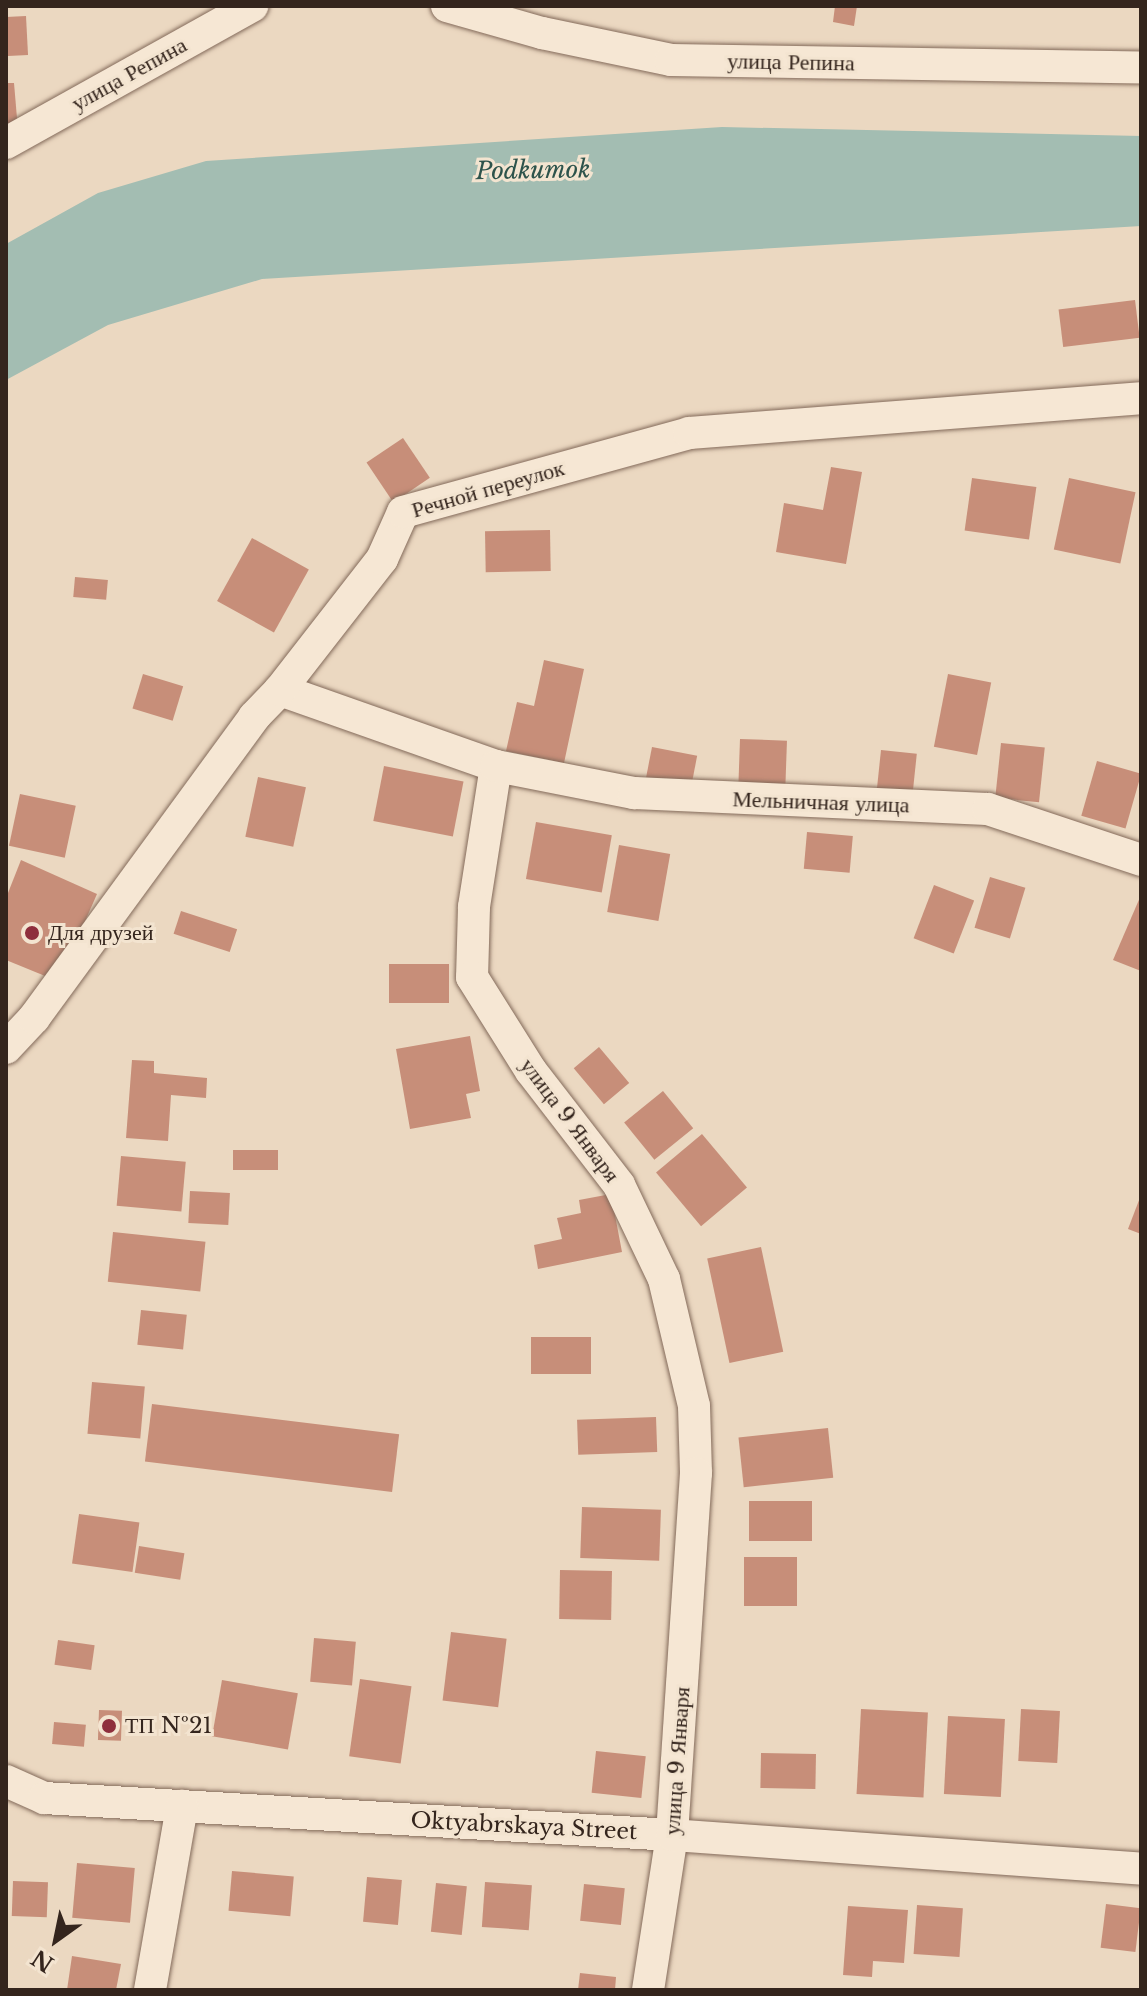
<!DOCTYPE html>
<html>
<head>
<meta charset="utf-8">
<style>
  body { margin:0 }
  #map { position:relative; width:1147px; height:1996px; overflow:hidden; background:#ebd8c1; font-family:"Libre Baskerville",serif }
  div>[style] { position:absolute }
  .water>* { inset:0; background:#a3bdb2 }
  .building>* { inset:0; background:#c78e79; transform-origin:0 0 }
  .roads { filter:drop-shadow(0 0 2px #836a5a) drop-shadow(0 0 2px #836a5a) }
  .minor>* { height:32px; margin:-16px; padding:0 16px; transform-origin:16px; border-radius:16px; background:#f6e7d4 }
  .dots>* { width:22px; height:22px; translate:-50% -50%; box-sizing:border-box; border:4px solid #f3e4d0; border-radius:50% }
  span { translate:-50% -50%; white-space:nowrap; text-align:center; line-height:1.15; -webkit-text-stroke:6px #f3e4d0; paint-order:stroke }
  .street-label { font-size:22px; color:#34251d }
  .poi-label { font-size:22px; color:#34251d }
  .left { translate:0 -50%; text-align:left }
  .water-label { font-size:24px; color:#2d534b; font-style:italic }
  .frame { position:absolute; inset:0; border:8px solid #34251d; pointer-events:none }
  .north { position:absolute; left:16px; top:1900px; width:80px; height:80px; -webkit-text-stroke:6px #f3e4d0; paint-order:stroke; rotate:213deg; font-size:22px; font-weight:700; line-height:32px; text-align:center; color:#34251d }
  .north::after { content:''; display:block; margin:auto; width:28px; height:36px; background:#34251d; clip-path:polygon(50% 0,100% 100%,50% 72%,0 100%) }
</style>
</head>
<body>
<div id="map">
  <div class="water">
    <i style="clip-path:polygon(722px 127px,1141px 136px,1141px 226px,262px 279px,108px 325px,6px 380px,6px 244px,98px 193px,206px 161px)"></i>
  </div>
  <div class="building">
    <i style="clip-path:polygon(835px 6px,857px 6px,854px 26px,833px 22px)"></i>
    <i style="left:26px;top:16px;width:39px;height:20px;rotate:87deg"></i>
    <i style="clip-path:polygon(6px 83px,14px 83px,18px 130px,6px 130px)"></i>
    <i style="left:1135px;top:300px;width:38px;height:77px;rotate:83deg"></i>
    <i style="left:403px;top:438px;width:48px;height:44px;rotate:56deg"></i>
    <i style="clip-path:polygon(831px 467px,862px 472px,846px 564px,776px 552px,784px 503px,823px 510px)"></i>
    <i style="left:972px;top:478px;width:65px;height:53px;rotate:8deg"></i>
    <i style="left:1069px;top:478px;width:68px;height:73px;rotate:12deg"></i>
    <i style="left:550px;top:530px;width:41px;height:65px;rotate:89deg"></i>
    <i style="left:252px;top:538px;width:65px;height:72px;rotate:29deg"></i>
    <i style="left:75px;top:577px;width:33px;height:20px;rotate:5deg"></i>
    <i style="clip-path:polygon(544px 660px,584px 669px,564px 763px,506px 751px,517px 702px,534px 706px)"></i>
    <i style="left:143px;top:674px;width:42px;height:36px;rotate:17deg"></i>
    <i style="left:948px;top:674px;width:44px;height:74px;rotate:11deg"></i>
    <i style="left:740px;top:739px;width:47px;height:49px;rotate:2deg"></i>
    <i style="left:1001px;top:743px;width:44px;height:55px;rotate:6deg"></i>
    <i style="left:652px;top:747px;width:46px;height:33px;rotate:11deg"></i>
    <i style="left:881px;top:750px;width:36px;height:44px;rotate:6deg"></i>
    <i style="left:1097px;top:761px;width:46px;height:57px;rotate:16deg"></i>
    <i style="left:384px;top:766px;width:81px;height:56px;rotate:11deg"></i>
    <i style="left:258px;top:777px;width:49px;height:61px;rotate:12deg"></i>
    <i style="left:20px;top:794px;width:57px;height:53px;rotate:12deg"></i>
    <i style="left:536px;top:822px;width:77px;height:58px;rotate:10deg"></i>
    <i style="left:807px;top:832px;width:46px;height:37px;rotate:5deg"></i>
    <i style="left:619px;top:845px;width:52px;height:68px;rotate:10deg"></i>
    <i style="clip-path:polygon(21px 860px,97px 894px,64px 969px,50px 978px,6px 960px,6px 898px)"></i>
    <i style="left:990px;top:877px;width:37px;height:53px;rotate:17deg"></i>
    <i style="left:934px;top:885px;width:43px;height:57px;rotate:21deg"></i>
    <i style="clip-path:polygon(1141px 895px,1141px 971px,1113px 960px)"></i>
    <i style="left:181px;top:911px;width:59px;height:24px;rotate:18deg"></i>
    <i style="left:449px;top:964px;width:39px;height:60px;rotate:90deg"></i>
    <i style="clip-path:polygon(470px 1036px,480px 1091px,466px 1094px,471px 1118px,410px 1129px,396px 1049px)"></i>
    <i style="left:599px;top:1047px;width:47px;height:33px;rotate:50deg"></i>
    <i style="clip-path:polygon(132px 1060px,154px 1061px,154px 1073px,207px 1078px,206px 1098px,171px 1095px,168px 1141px,126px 1138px)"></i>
    <i style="left:663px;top:1091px;width:48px;height:50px;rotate:51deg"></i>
    <i style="left:702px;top:1134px;width:70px;height:60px;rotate:50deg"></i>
    <i style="left:233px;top:1150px;width:45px;height:20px"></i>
    <i style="left:121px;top:1156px;width:65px;height:50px;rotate:5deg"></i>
    <i style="left:190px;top:1191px;width:40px;height:32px;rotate:3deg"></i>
    <i style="clip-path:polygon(611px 1194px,622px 1252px,538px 1269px,534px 1245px,562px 1239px,557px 1218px,581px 1213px,579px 1200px)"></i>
    <i style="clip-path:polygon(1141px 1195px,1141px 1234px,1128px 1229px)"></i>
    <i style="left:113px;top:1232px;width:93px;height:50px;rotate:6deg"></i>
    <i style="left:761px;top:1247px;width:107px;height:55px;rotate:78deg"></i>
    <i style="left:141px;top:1310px;width:46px;height:35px;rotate:6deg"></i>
    <i style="left:531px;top:1337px;width:60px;height:37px"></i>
    <i style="left:92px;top:1382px;width:53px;height:52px;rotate:5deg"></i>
    <i style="left:152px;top:1404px;width:249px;height:58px;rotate:7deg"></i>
    <i style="left:656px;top:1417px;width:35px;height:79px;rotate:88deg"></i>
    <i style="left:828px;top:1428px;width:50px;height:90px;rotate:84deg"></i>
    <i style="left:749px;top:1501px;width:63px;height:40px"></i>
    <i style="left:582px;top:1507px;width:79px;height:51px;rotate:2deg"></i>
    <i style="left:79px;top:1514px;width:61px;height:50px;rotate:8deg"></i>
    <i style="left:139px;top:1546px;width:46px;height:27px;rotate:9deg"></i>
    <i style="left:797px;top:1557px;width:49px;height:53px;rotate:90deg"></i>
    <i style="left:560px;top:1570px;width:52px;height:49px;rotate:1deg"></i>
    <i style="left:451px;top:1632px;width:56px;height:69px;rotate:7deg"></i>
    <i style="left:314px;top:1638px;width:42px;height:44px;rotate:5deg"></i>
    <i style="left:58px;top:1640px;width:37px;height:25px;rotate:8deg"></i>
    <i style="left:360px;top:1679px;width:52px;height:78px;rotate:8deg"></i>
    <i style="left:222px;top:1680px;width:77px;height:57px;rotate:10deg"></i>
    <i style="left:861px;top:1709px;width:67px;height:85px;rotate:3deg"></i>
    <i style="left:1021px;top:1709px;width:39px;height:52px;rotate:3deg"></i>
    <i style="left:99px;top:1710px;width:23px;height:30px;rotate:2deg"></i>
    <i style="left:948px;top:1716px;width:57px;height:78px;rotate:3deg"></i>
    <i style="left:54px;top:1722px;width:32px;height:22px;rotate:5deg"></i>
    <i style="left:596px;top:1751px;width:50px;height:42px;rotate:6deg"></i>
    <i style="left:761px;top:1753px;width:55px;height:35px;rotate:1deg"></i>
    <i style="left:77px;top:1863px;width:58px;height:55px;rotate:5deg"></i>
    <i style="left:232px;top:1871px;width:62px;height:40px;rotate:5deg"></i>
    <i style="left:367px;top:1877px;width:35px;height:45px;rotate:5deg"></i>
    <i style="left:13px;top:1881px;width:35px;height:35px;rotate:2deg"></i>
    <i style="left:485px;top:1882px;width:47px;height:45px;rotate:4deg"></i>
    <i style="left:436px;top:1883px;width:31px;height:49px;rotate:6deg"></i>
    <i style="left:584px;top:1884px;width:41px;height:37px;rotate:6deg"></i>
    <i style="left:1106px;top:1904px;width:35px;height:44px;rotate:7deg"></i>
    <i style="left:917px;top:1905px;width:46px;height:49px;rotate:4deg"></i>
    <i style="clip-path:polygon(848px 1906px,908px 1910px,904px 1963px,873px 1961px,872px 1977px,843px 1975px)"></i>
    <i style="clip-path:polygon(72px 1956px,121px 1964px,116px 1990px,67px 1990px)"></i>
    <i style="clip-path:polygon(580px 1973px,616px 1977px,615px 1990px,578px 1990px)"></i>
  </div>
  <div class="roads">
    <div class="minor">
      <i style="left:447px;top:6px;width:99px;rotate:15.9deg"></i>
      <i style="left:542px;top:33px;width:132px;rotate:11.8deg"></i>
      <i style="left:671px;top:60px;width:470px;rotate:0.9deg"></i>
      <i style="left:6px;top:143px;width:282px;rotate:-29.1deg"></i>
      <i style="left:280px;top:690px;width:229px;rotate:19.4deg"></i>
      <i style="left:496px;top:766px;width:143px;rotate:98.9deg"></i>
      <i style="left:474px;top:907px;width:70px;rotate:91.6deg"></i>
      <i style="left:472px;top:977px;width:111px;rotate:57.9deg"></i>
      <i style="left:531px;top:1071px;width:144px;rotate:52.3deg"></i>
      <i style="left:619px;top:1185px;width:104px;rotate:64.4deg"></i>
      <i style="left:664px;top:1279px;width:130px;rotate:76.7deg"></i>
      <i style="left:694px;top:1406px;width:67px;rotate:88.3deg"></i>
      <i style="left:696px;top:1473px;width:363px;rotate:93.8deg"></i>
      <i style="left:672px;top:1835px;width:157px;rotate:98.8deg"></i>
      <i style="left:496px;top:766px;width:141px;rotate:11.1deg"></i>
      <i style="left:634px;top:793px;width:354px;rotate:2.6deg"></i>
      <i style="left:988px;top:809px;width:161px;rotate:18.4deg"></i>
      <i style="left:6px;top:1048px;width:41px;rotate:-47deg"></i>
      <i style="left:34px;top:1018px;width:373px;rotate:-53.8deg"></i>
      <i style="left:254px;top:717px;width:37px;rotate:-46deg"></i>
      <i style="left:280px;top:690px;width:166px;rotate:-52.1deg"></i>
      <i style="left:382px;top:559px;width:51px;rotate:-65.9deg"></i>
      <i style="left:403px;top:512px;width:297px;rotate:-15.4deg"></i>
      <i style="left:689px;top:433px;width:453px;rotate:-4.4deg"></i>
      <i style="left:6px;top:1781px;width:42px;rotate:24.1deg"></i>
      <i style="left:44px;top:1798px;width:629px;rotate:3.37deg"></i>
      <i style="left:672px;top:1835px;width:470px;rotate:4.1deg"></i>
      <i style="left:150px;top:1990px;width:187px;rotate:-80.1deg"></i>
    </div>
  </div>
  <div class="dots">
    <i style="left:32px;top:933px;background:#8e2e3c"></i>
    <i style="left:109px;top:1726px;background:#8e2e3c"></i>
  </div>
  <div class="street-label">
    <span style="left:791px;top:62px;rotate:1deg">улица Репина</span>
    <span style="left:129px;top:74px;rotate:-29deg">улица Репина</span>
    <span style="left:488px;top:489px;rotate:-16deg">Речной переулок</span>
    <span style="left:821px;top:802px;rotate:2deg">Мельничная улица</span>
    <span style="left:570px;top:1120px;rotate:53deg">улица 9 Января</span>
    <span style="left:677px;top:1761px;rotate:-86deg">улица 9 Января</span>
    <span style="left:524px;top:1826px;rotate:3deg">Oktyabrskaya Street</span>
  </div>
  <div class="poi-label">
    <span class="left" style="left:48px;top:933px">Для друзей</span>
    <span class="left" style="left:125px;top:1726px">ТП №21</span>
  </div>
  <div class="water-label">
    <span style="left:533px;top:170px;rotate:-1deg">Podkumok</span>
  </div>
  <div class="frame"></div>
  <div class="north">N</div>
</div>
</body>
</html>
